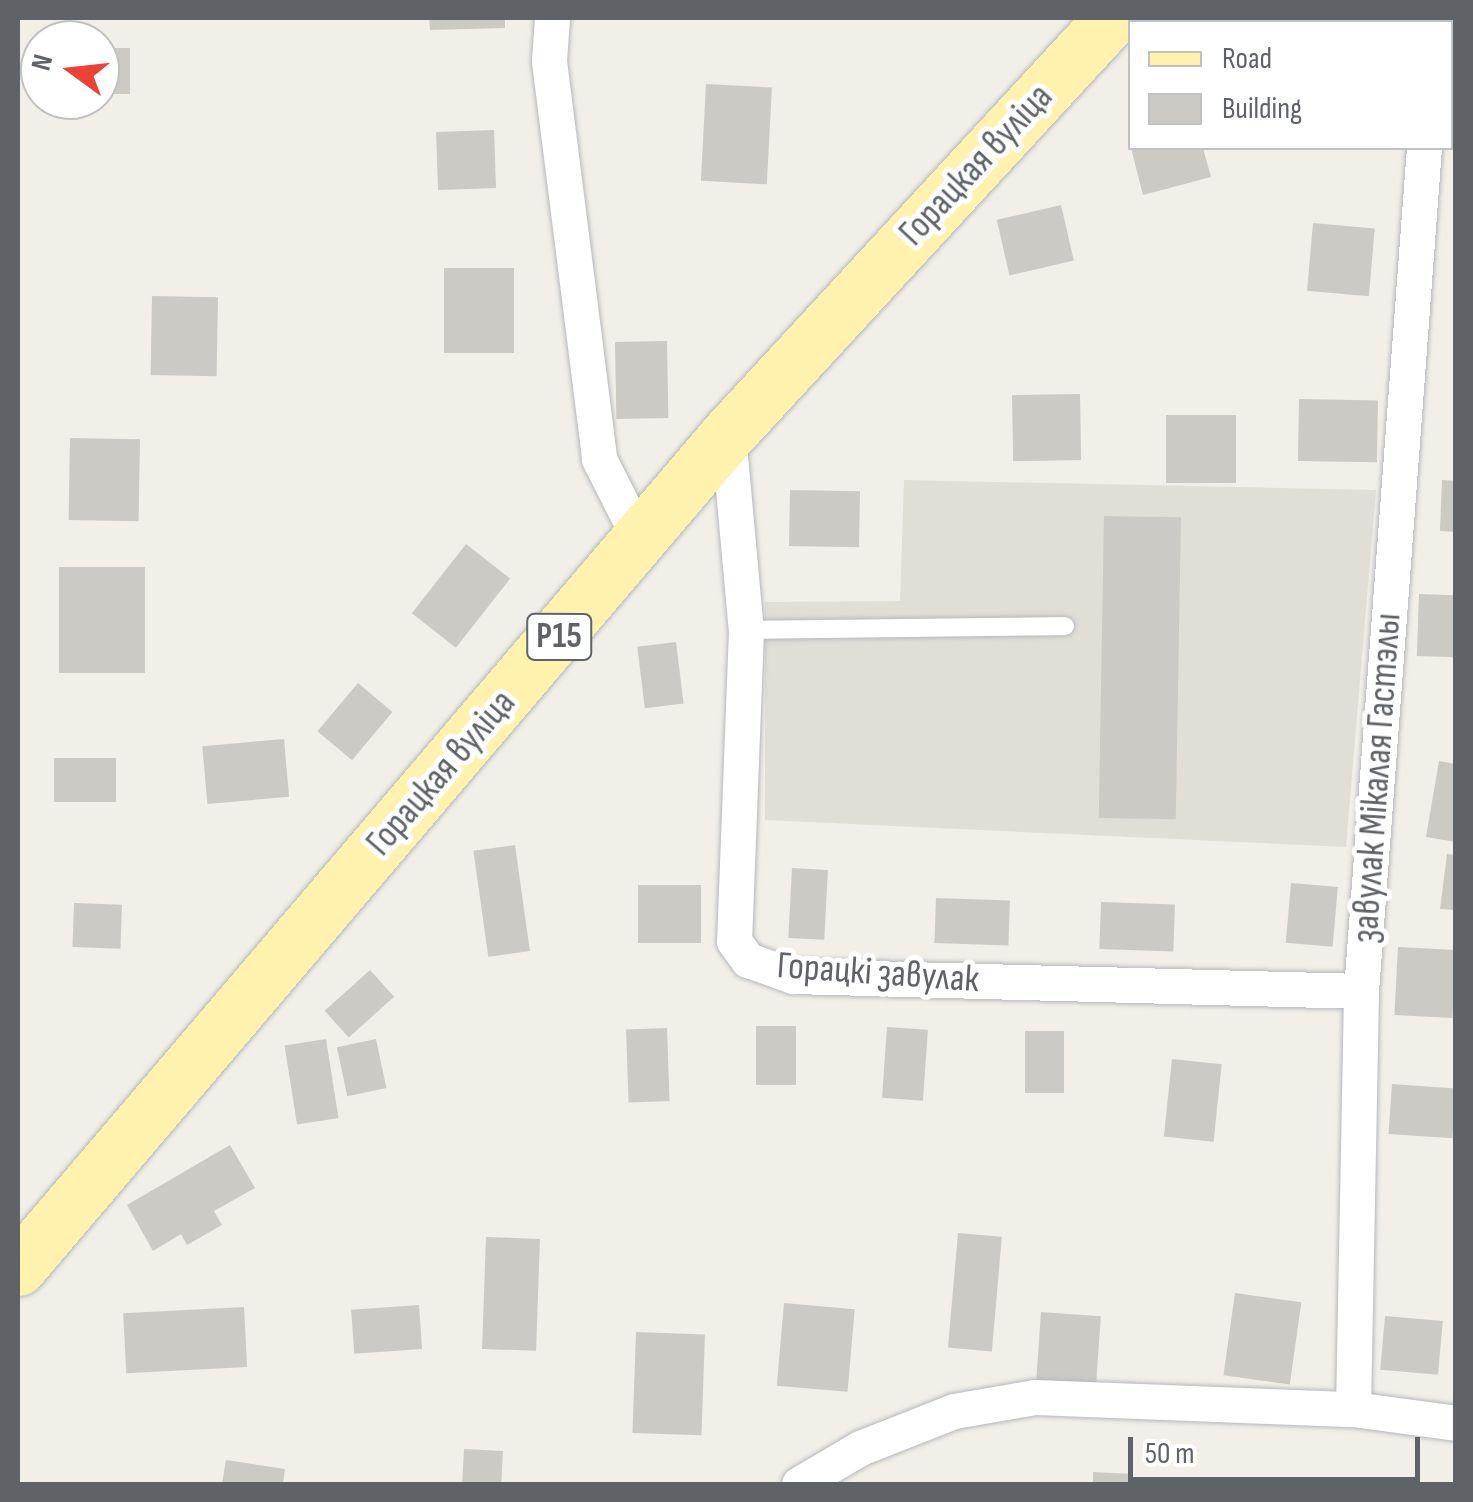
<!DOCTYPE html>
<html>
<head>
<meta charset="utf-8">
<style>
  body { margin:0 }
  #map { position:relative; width:1473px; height:1502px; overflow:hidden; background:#f1efe8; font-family:"Sofia Sans Condensed",sans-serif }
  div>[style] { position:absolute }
  .education>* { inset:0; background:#e1ded6 }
  .building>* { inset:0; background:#cccac5; transform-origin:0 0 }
  .roads { filter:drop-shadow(0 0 2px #b5b8bc) drop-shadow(0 0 2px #b5b8bc) }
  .lane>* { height:18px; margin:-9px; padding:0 9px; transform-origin:9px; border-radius:9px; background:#fff }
  .street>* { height:35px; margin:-17.5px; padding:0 17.5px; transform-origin:17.5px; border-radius:17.5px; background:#fff }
  .primary>* { height:55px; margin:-27.5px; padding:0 27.5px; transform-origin:27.5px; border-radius:27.5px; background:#fff2af }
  span { translate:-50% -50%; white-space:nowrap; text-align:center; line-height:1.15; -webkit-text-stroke:10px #fff; paint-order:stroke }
  .shield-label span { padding:2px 8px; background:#fff; border:2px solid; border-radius:8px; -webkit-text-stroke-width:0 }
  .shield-label { font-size:35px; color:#5f6368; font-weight:700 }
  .street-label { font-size:38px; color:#5f6368 }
  .frame { position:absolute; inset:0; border:20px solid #5f6368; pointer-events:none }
  .legend { position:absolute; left:1128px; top:20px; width:325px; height:130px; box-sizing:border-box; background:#fff; border:2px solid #bfc1c3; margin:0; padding:12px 18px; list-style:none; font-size:30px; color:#5f6368 }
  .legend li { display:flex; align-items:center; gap:20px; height:50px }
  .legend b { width:50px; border:2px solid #bfc1c3 }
  .north { position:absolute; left:20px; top:20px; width:100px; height:100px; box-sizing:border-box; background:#fff; border:2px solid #bfc1c3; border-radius:50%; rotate:285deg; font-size:28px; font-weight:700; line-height:40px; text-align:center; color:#5f6368 }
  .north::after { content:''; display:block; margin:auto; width:35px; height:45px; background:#ea4335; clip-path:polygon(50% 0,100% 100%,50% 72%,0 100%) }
  .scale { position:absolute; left:1128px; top:1437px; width:292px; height:45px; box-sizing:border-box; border:5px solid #5f6368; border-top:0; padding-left:12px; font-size:30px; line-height:35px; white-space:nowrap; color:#5f6368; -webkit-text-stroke:8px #fff; paint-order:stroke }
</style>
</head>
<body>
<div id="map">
  <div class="education">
    <i style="clip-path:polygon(904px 480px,1376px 490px,1346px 847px,765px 820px,765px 602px,900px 601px)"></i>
  </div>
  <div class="building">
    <i style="clip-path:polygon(429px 18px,505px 18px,505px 28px,430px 30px)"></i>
    <i style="left:1268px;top:18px;width:54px;height:4px"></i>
    <i style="left:100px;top:48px;width:30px;height:46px"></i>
    <i style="left:706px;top:84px;width:66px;height:97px;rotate:3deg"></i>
    <i style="left:494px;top:130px;width:58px;height:58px;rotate:88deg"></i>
    <i style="clip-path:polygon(1131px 148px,1203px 148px,1211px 177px,1143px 195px)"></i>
    <i style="left:1061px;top:205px;width:57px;height:66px;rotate:77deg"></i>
    <i style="left:1313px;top:223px;width:62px;height:68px;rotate:5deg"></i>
    <i style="left:444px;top:268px;width:70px;height:85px"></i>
    <i style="left:152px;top:296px;width:66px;height:79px;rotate:1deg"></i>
    <i style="left:667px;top:341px;width:77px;height:52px;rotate:89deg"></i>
    <i style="left:1080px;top:394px;width:66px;height:68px;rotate:89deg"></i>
    <i style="left:1299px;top:399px;width:79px;height:62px;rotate:1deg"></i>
    <i style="left:1166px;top:415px;width:70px;height:68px"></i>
    <i style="left:70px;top:438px;width:70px;height:82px;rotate:1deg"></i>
    <i style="clip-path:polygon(1442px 480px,1456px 481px,1456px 532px,1440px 531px)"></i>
    <i style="left:790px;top:490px;width:70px;height:56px;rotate:1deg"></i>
    <i style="left:1104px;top:516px;width:77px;height:302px;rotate:1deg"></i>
    <i style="left:466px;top:544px;width:56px;height:88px;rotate:38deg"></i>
    <i style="left:59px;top:567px;width:86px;height:106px"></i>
    <i style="left:1419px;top:594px;width:37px;height:62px;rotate:2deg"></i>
    <i style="left:676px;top:642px;width:62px;height:39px;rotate:83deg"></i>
    <i style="left:358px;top:683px;width:45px;height:63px;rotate:40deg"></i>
    <i style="left:284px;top:739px;width:58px;height:82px;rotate:85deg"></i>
    <i style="left:54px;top:758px;width:62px;height:44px"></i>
    <i style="clip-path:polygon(1439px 761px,1456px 764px,1456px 842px,1426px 837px)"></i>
    <i style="left:515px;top:845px;width:107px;height:42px;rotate:82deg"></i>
    <i style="clip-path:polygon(1447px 854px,1456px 855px,1456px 910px,1440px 909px)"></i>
    <i style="left:792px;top:868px;width:36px;height:70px;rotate:3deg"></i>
    <i style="left:1291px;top:883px;width:47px;height:60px;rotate:5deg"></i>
    <i style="left:638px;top:885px;width:63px;height:58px"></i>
    <i style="left:936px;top:898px;width:74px;height:45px;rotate:2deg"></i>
    <i style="left:1101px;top:902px;width:74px;height:47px;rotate:2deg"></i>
    <i style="left:74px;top:903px;width:48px;height:44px;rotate:2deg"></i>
    <i style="left:1398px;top:947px;width:58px;height:68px;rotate:3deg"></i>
    <i style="left:370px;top:970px;width:36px;height:61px;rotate:48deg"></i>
    <i style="left:756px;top:1026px;width:40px;height:59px"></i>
    <i style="left:887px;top:1027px;width:41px;height:71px;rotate:4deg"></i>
    <i style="left:667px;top:1028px;width:73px;height:41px;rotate:88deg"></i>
    <i style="left:1064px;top:1031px;width:62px;height:39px;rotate:90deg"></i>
    <i style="left:326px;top:1039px;width:80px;height:42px;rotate:81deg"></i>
    <i style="left:376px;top:1039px;width:50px;height:40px;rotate:78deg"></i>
    <i style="left:1172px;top:1059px;width:50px;height:78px;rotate:6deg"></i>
    <i style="left:1392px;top:1084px;width:64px;height:50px;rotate:4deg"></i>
    <i style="clip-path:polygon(230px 1145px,255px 1188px,214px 1211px,222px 1225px,187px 1245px,181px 1234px,153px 1251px,127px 1205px)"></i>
    <i style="left:958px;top:1233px;width:44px;height:115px;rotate:5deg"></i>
    <i style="left:486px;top:1237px;width:54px;height:112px;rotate:2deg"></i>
    <i style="left:1235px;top:1293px;width:67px;height:83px;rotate:8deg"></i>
    <i style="left:784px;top:1303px;width:71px;height:83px;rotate:5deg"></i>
    <i style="left:419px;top:1305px;width:44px;height:68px;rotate:86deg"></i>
    <i style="left:244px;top:1307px;width:60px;height:121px;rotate:87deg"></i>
    <i style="left:1041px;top:1312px;width:60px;height:73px;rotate:4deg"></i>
    <i style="left:1385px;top:1316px;width:58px;height:54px;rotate:5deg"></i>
    <i style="left:636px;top:1332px;width:69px;height:101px;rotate:2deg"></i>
    <i style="left:464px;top:1449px;width:39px;height:35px;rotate:3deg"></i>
    <i style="clip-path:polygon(226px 1460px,285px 1469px,283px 1484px,222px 1484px)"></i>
    <i style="clip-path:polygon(1093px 1472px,1133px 1474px,1133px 1484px,1093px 1484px)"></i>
  </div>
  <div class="roads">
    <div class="lane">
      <i style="left:746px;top:630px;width:319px;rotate:-0.7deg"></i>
    </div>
    <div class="street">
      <i style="left:552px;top:18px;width:43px;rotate:94deg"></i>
      <i style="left:549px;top:61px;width:401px;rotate:82.8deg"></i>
      <i style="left:599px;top:459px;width:93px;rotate:63.2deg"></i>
      <i style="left:1450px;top:83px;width:10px;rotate:-53deg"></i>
      <i style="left:728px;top:434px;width:197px;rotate:84.8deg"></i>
      <i style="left:746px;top:630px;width:311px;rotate:92.2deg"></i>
      <i style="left:734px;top:941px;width:24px;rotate:54deg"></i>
      <i style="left:748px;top:960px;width:48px;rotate:19.6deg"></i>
      <i style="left:793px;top:976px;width:568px;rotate:1.51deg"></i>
      <i style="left:1353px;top:1409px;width:418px;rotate:-88.9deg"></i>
      <i style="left:1361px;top:991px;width:845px;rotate:-85.73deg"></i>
      <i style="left:799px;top:1484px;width:71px;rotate:-30.5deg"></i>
      <i style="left:860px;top:1448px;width:101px;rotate:-21.5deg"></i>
      <i style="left:954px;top:1411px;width:82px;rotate:-9.8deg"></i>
      <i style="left:1035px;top:1397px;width:318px;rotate:2.2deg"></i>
      <i style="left:1353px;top:1409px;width:104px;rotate:7.7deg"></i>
    </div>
    <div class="primary">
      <i style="left:18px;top:1268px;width:1095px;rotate:-49.59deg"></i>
      <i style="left:728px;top:434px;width:566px;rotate:-47.29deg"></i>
    </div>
  </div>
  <div class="shield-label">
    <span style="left:559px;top:637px">Р15</span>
  </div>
  <div class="street-label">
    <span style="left:976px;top:165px;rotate:-47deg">Горацкая вуліца</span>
    <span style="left:441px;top:773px;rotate:-49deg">Горацкая вуліца</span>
    <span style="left:1377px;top:778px;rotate:-86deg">завулак Мікалая Гастэлы</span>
    <span style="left:878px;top:973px;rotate:4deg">Горацкі завулак</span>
  </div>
  <div class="frame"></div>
  <ul class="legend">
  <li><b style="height:12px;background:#fff2af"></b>Road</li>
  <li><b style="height:28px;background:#cccac5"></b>Building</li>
  </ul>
  <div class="north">N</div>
  <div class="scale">50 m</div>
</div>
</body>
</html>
